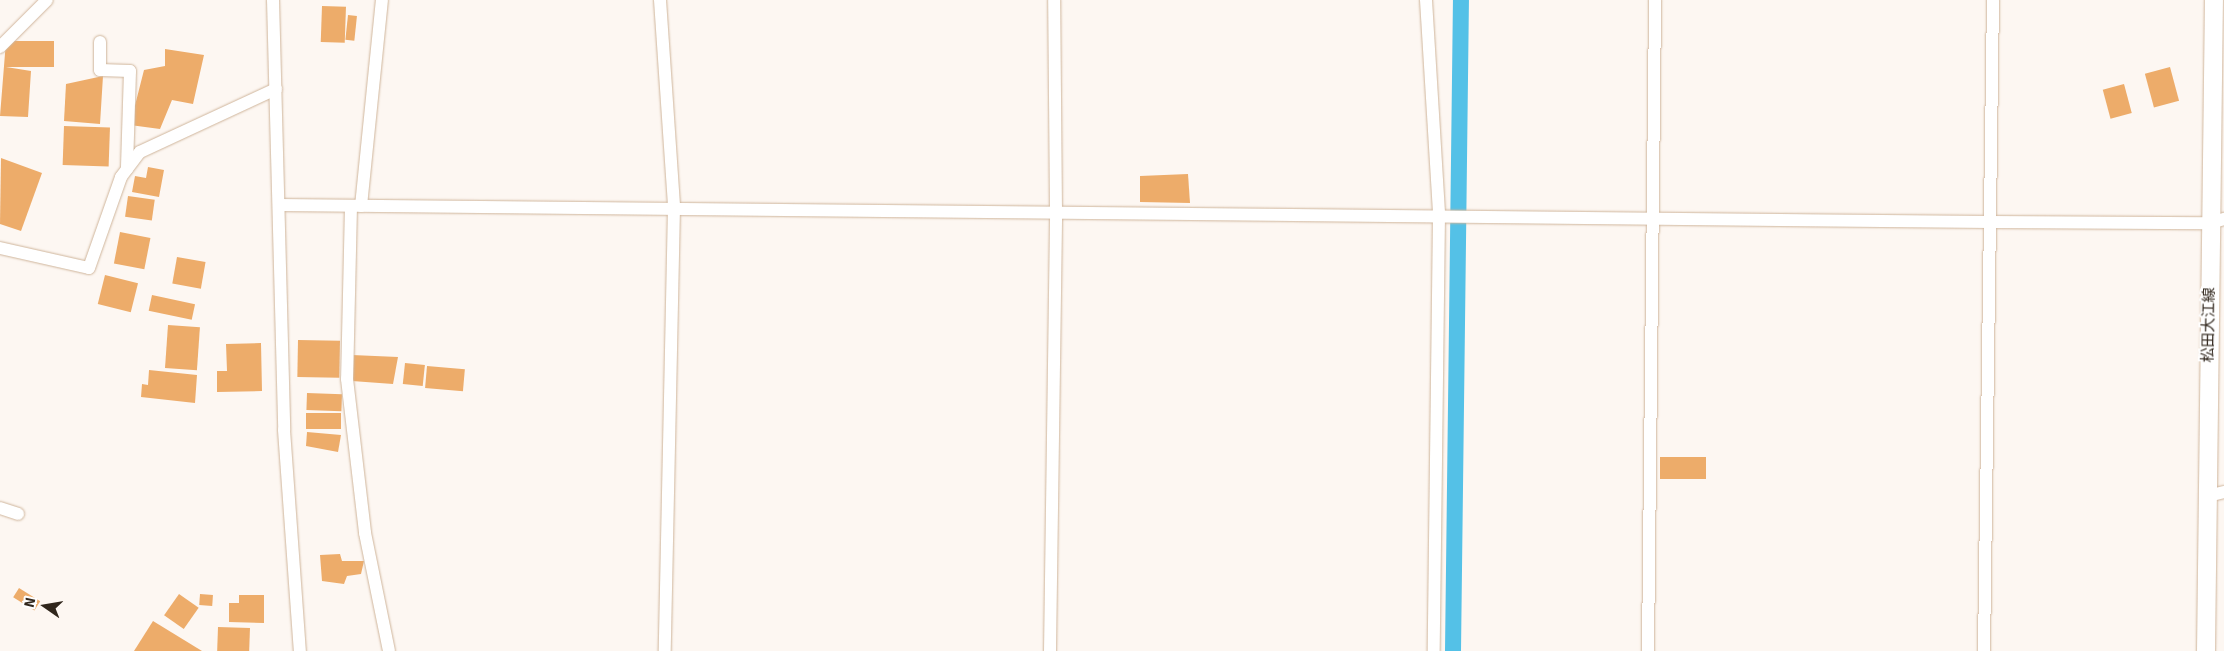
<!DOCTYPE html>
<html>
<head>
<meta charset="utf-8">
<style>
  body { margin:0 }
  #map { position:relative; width:2224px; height:651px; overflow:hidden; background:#fdf7f2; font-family:Signika,"Noto Sans JP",sans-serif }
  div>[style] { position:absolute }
  .canal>* { height:16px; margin:-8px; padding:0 8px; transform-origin:8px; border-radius:8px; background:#54c1e7 }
  .building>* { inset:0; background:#edac6a; transform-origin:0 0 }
  .roads { filter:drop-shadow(0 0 1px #cfb59b) drop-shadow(0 0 1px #cfb59b) }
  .street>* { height:12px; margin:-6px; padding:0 6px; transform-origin:6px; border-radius:6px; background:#fff }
  .secondary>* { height:18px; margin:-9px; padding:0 9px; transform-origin:9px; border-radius:9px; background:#fff }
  span { translate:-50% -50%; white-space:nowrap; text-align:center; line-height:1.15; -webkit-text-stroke:4px #fff; paint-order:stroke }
  .street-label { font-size:15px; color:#30261c }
  .north { position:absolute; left:20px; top:581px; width:50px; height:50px; -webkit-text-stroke:4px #fff; paint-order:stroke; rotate:283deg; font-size:14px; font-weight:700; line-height:20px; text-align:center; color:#30261c }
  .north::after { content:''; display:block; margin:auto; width:18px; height:22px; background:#30261c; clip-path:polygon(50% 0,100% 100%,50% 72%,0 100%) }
</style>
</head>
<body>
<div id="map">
  <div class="canal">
    <i style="left:1453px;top:651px;width:651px;rotate:-89.3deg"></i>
  </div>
  <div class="building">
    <i style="left:322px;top:6px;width:24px;height:36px;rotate:2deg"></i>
    <i style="left:348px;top:15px;width:9px;height:25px;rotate:6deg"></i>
    <i style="clip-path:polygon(6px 41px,54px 41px,54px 67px,6px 67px,31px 71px,28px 117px,0 116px)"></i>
    <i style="clip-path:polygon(165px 49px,204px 55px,193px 104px,172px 100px,160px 129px,130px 125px,144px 70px,165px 66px)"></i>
    <i style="left:2170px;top:67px;width:35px;height:26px;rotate:75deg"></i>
    <i style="clip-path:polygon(103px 76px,100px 124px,64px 121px,66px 84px)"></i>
    <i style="left:2124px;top:84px;width:30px;height:22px;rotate:75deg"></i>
    <i style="left:64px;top:126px;width:46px;height:39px;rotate:2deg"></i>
    <i style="clip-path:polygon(1px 158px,42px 173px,21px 231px,0 224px)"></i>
    <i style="clip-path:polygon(148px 167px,164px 170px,159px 197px,132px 192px,135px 176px,146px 178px)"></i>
    <i style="clip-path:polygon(1188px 174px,1190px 203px,1140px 202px,1140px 176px)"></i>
    <i style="left:128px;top:196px;width:27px;height:21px;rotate:8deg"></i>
    <i style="left:120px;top:232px;width:31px;height:32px;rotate:11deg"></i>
    <i style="left:177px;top:257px;width:29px;height:27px;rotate:10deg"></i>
    <i style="left:105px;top:275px;width:34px;height:30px;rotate:14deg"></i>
    <i style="left:152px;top:295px;width:44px;height:16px;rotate:12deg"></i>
    <i style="left:168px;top:325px;width:32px;height:43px;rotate:4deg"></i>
    <i style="left:298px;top:340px;width:42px;height:37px;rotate:1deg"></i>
    <i style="clip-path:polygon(261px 343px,262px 391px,217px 392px,217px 371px,227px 371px,226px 344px)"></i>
    <i style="clip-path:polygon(352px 355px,398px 357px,393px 384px,352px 381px)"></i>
    <i style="left:405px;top:363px;width:20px;height:21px;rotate:6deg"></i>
    <i style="left:427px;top:366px;width:38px;height:22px;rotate:5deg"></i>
    <i style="clip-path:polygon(149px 370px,197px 375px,195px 403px,141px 397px,142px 384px,148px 385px)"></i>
    <i style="left:307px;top:393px;width:35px;height:17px;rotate:2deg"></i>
    <i style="left:306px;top:413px;width:35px;height:16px"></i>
    <i style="clip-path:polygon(307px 432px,341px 435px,338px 452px,306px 446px)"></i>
    <i style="left:1706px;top:457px;width:22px;height:46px;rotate:90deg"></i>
    <i style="clip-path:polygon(340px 554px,342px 561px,364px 561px,361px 574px,347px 576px,344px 584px,322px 581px,320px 555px)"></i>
    <i style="left:19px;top:588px;width:25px;height:11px;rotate:32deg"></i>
    <i style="left:179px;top:594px;width:24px;height:26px;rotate:35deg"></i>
    <i style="left:200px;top:594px;width:13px;height:11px;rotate:4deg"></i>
    <i style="clip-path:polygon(239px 595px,264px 595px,264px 623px,229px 622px,229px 603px,239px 603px)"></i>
    <i style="clip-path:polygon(153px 621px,202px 651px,134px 651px)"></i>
    <i style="left:218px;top:627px;width:32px;height:24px;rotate:2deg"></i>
  </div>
  <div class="roads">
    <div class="street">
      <i style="left:273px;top:0;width:430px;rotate:88.5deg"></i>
      <i style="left:284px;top:430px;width:222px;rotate:85.9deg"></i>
      <i style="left:660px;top:0;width:207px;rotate:86.1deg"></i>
      <i style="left:674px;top:207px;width:444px;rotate:91.2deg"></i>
      <i style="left:1426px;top:0;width:214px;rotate:86.5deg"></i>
      <i style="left:1439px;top:214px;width:437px;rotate:90.7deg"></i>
      <i style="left:100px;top:42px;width:28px;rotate:90deg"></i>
      <i style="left:100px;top:70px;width:30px;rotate:2deg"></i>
      <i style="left:130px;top:71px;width:98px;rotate:91.8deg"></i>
      <i style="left:0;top:47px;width:66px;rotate:-45deg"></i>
      <i style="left:279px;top:205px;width:1711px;rotate:0.57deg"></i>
      <i style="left:1990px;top:222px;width:220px;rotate:0.3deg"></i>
      <i style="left:2210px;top:223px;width:15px;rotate:-16deg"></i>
      <i style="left:351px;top:206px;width:173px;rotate:91.3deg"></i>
      <i style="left:347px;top:379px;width:155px;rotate:83.3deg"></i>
      <i style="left:365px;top:533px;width:120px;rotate:78.5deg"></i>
      <i style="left:361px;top:206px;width:207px;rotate:-84.2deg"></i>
      <i style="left:0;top:248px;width:91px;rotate:12.7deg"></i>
      <i style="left:89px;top:268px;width:96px;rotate:-70.6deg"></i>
      <i style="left:121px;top:177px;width:31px;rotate:-53deg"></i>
      <i style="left:140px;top:152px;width:150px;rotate:-24.9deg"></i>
      <i style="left:2208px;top:496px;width:16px;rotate:-14deg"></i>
      <i style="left:0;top:508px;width:19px;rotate:18deg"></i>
      <i style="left:1050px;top:651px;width:440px;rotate:-89.2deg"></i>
      <i style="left:1056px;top:211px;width:211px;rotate:-90.5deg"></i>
      <i style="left:1648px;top:651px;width:651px;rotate:-89.38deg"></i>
      <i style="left:1984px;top:651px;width:651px;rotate:-89.21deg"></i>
    </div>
    <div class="secondary">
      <i style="left:2206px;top:651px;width:651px;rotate:-89.3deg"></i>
    </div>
  </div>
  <div class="street-label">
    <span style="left:2209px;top:325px;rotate:-89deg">松田大江線</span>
  </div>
  <div class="north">N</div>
</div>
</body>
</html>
